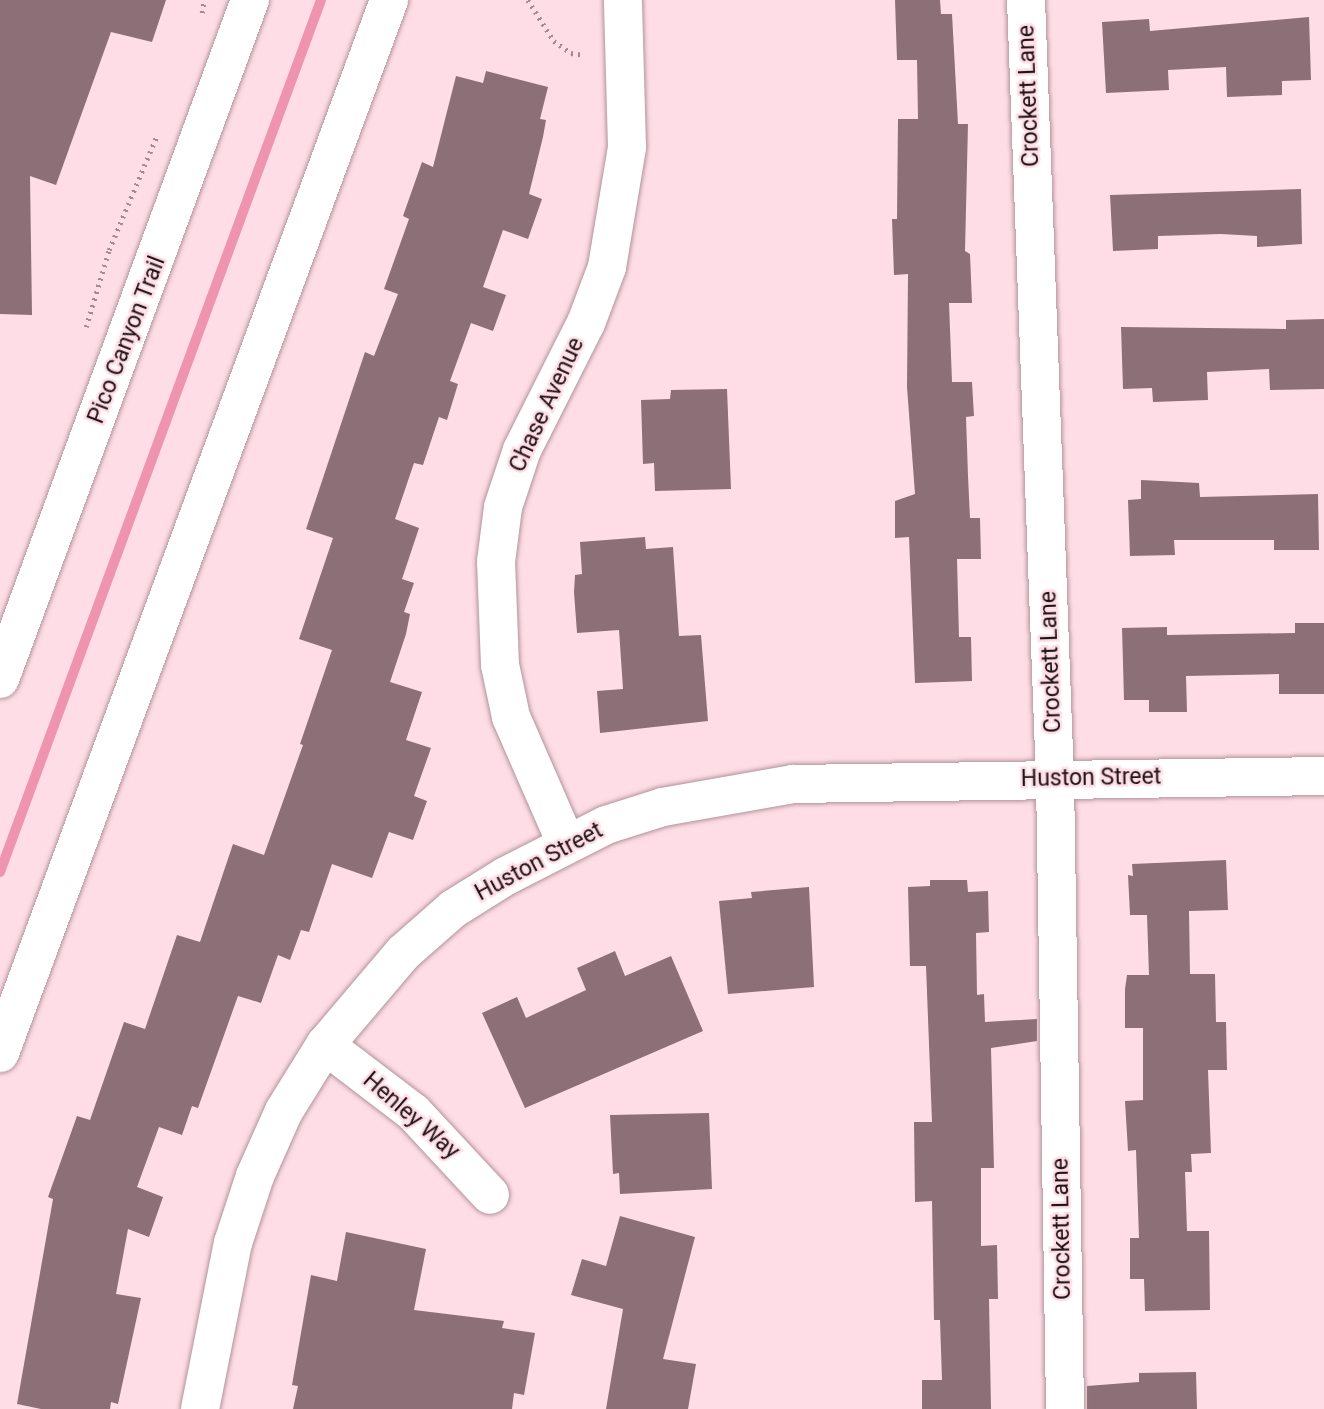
<!DOCTYPE html>
<html>
<head>
<meta charset="utf-8">
<style>
  body { margin:0 }
  #map { position:relative; width:1324px; height:1409px; overflow:hidden; background:#fedde6; font-family:Roboto,sans-serif }
  div>[style] { position:absolute }
  .stream>* { height:10px; margin:-5px; padding:0 5px; transform-origin:5px; border-radius:5px; background:#ee94af }
  .building>* { inset:0; background:#8c6f77 }
  .path>* { height:4.5px; margin-top:-2.25px; transform-origin:0; background:repeating-linear-gradient(90deg,#a28a91 0 2px,transparent 0 7px) }
  .roads { filter:drop-shadow(0 0 2px #b2939b) drop-shadow(0 0 2px #b2939b) }
  .minor>* { height:38px; margin:-19px; padding:0 19px; transform-origin:19px; border-radius:19px; background:#fff }
  span { translate:-50% -50%; white-space:nowrap; text-align:center; line-height:1.15; -webkit-text-stroke:5px #fedde6; paint-order:stroke }
  .street-label { font-size:23px; color:#1d1215 }
</style>
</head>
<body>
<div id="map">
  <div class="stream">
    <i style="left:0;top:872px;width:929px;rotate:-69.79deg"></i>
  </div>
  <div class="building">
    <i style="clip-path:polygon(0 0,166px 0,152px 42px,111px 32px,56px 185px,30px 176px,32px 315px,0 314px)"></i>
    <i style="clip-path:polygon(895px 0,940px 0,941px 14px,952px 14px,958px 124px,968px 124px,965px 251px,970px 254px,972px 303px,949px 303px,952px 382px,972px 382px,974px 416px,966px 417px,968px 476px,970px 518px,980px 518px,981px 559px,957px 559px,959px 637px,971px 637px,972px 681px,915px 683px,909px 537px,895px 538px,895px 501px,915px 494px,907px 387px,908px 274px,894px 275px,892px 219px,897px 219px,898px 119px,918px 119px,917px 60px,897px 60px)"></i>
    <i style="clip-path:polygon(1309px 17px,1311px 80px,1282px 81px,1282px 95px,1227px 97px,1226px 67px,1168px 70px,1169px 90px,1106px 93px,1102px 22px,1149px 19px,1150px 31px)"></i>
    <i style="clip-path:polygon(486px 71px,548px 87px,540px 119px,546px 120px,543px 137px,529px 194px,542px 199px,528px 239px,503px 230px,483px 287px,506px 295px,493px 331px,471px 323px,450px 381px,458px 384px,447px 420px,439px 417px,423px 465px,414px 463px,395px 519px,419px 528px,402px 579px,414px 583px,404px 612px,410px 614px,406px 634px,390px 682px,422px 692px,406px 740px,431px 748px,414px 796px,427px 801px,413px 840px,389px 832px,372px 878px,332px 864px,309px 932px,301px 930px,290px 960px,278px 955px,261px 1003px,238px 996px,198px 1108px,192px 1106px,182px 1135px,159px 1127px,137px 1187px,163px 1197px,149px 1237px,128px 1229px,116px 1294px,141px 1298px,118px 1404px,111px 1402px,110px 1409px,41px 1409px,17px 1404px,53px 1199px,48px 1197px,77px 1116px,90px 1120px,124px 1022px,145px 1029px,177px 935px,200px 942px,233px 844px,264px 855px,303px 745px,300px 744px,332px 650px,299px 639px,333px 538px,306px 529px,365px 352px,374px 356px,398px 294px,384px 289px,409px 219px,403px 216px,422px 162px,433px 167px,456px 76px,483px 83px)"></i>
    <i style="clip-path:polygon(1301px 189px,1302px 244px,1257px 247px,1257px 236px,1221px 234px,1158px 236px,1158px 249px,1113px 251px,1110px 195px)"></i>
    <i style="clip-path:polygon(1324px 319px,1324px 389px,1270px 390px,1269px 369px,1207px 372px,1208px 400px,1153px 402px,1152px 388px,1123px 389px,1121px 327px,1286px 329px,1286px 320px)"></i>
    <i style="clip-path:polygon(727px 389px,731px 489px,655px 491px,654px 463px,643px 464px,641px 400px,670px 399px,671px 390px)"></i>
    <i style="clip-path:polygon(1141px 480px,1199px 483px,1200px 497px,1318px 494px,1319px 550px,1274px 550px,1274px 540px,1174px 540px,1175px 555px,1130px 556px,1128px 500px,1141px 499px)"></i>
    <i style="clip-path:polygon(645px 537px,646px 549px,673px 547px,679px 636px,701px 635px,708px 721px,600px 733px,597px 691px,623px 689px,619px 630px,577px 633px,574px 592px,575px 575px,582px 574px,580px 542px)"></i>
    <i style="clip-path:polygon(1295px 623px,1324px 623px,1324px 694px,1279px 694px,1279px 674px,1186px 676px,1187px 712px,1149px 712px,1149px 700px,1124px 700px,1122px 628px,1167px 627px,1167px 635px,1295px 633px)"></i>
    <i style="clip-path:polygon(1226px 860px,1228px 910px,1189px 911px,1190px 974px,1215px 974px,1216px 1022px,1226px 1022px,1227px 1070px,1208px 1070px,1211px 1153px,1191px 1154px,1192px 1172px,1185px 1172px,1187px 1231px,1209px 1231px,1210px 1310px,1145px 1311px,1144px 1279px,1130px 1279px,1130px 1238px,1139px 1238px,1136px 1150px,1128px 1151px,1125px 1101px,1143px 1100px,1143px 1028px,1125px 1028px,1125px 989px,1127px 975px,1149px 975px,1147px 915px,1130px 915px,1128px 875px,1133px 876px,1132px 864px)"></i>
    <i style="clip-path:polygon(930px 880px,967px 880px,968px 892px,988px 891px,989px 932px,976px 933px,977px 995px,984px 994px,985px 1022px,1037px 1019px,1037px 1041px,991px 1048px,994px 1168px,981px 1168px,981px 1246px,997px 1245px,998px 1299px,989px 1299px,991px 1409px,922px 1409px,922px 1380px,942px 1380px,940px 1320px,934px 1320px,932px 1201px,915px 1202px,914px 1122px,932px 1122px,926px 966px,910px 966px,908px 887px,930px 886px)"></i>
    <i style="clip-path:polygon(809px 887px,814px 987px,728px 994px,719px 901px,752px 898px,751px 892px)"></i>
    <i style="clip-path:polygon(615px 951px,625px 976px,671px 956px,703px 1031px,525px 1108px,482px 1013px,517px 997px,526px 1018px,586px 990px,577px 968px)"></i>
    <i style="clip-path:polygon(709px 1113px,712px 1189px,620px 1194px,619px 1173px,613px 1174px,610px 1115px)"></i>
    <i style="clip-path:polygon(620px 1216px,695px 1237px,663px 1359px,696px 1364px,688px 1409px,606px 1409px,623px 1309px,571px 1295px,582px 1259px,606px 1266px)"></i>
    <i style="clip-path:polygon(346px 1232px,426px 1249px,414px 1310px,504px 1321px,502px 1328px,535px 1333px,524px 1395px,514px 1393px,512px 1409px,293px 1409px,298px 1386px,292px 1385px,311px 1275px,337px 1281px)"></i>
    <i style="clip-path:polygon(1196px 1372px,1197px 1409px,1087px 1409px,1087px 1386px,1139px 1382px,1139px 1373px)"></i>
  </div>
  <div class="path">
    <i style="left:528px;top:0;width:49px;rotate:57.6deg"></i>
    <i style="left:554px;top:41px;width:21px;rotate:35deg"></i>
    <i style="left:571px;top:53px;width:13px;rotate:9deg"></i>
    <i style="left:202px;top:13px;width:13px;rotate:-81deg"></i>
    <i style="left:86px;top:327px;width:80px;rotate:-73.4deg"></i>
    <i style="left:109px;top:250px;width:125px;rotate:-67.3deg"></i>
  </div>
  <div class="roads">
    <div class="minor">
      <i style="left:1026px;top:0;width:779px;rotate:87.87deg"></i>
      <i style="left:1055px;top:778px;width:631px;rotate:89.09deg"></i>
      <i style="left:0;top:679px;width:724px;rotate:-69.79deg"></i>
      <i style="left:566px;top:843px;width:137px;rotate:-113.6deg"></i>
      <i style="left:511px;top:717px;width:53px;rotate:-101.9deg"></i>
      <i style="left:500px;top:665px;width:103px;rotate:-92.2deg"></i>
      <i style="left:496px;top:562px;width:55px;rotate:-82.7deg"></i>
      <i style="left:503px;top:507px;width:60px;rotate:-71.6deg"></i>
      <i style="left:522px;top:450px;width:142px;rotate:-63.3deg"></i>
      <i style="left:586px;top:323px;width:60px;rotate:-69.4deg"></i>
      <i style="left:607px;top:267px;width:122px;rotate:-80.5deg"></i>
      <i style="left:627px;top:147px;width:147px;rotate:-91.6deg"></i>
      <i style="left:325px;top:1045px;width:111px;rotate:37.3deg"></i>
      <i style="left:413px;top:1112px;width:113px;rotate:47.1deg"></i>
      <i style="left:0;top:1053px;width:1123px;rotate:-69.72deg"></i>
      <i style="left:200px;top:1409px;width:169px;rotate:-78.8deg"></i>
      <i style="left:233px;top:1243px;width:71px;rotate:-71.8deg"></i>
      <i style="left:255px;top:1176px;width:71px;rotate:-66deg"></i>
      <i style="left:284px;top:1111px;width:78px;rotate:-58.2deg"></i>
      <i style="left:325px;top:1045px;width:121px;rotate:-49.7deg"></i>
      <i style="left:403px;top:953px;width:67px;rotate:-41.3deg"></i>
      <i style="left:453px;top:909px;width:62px;rotate:-31.9deg"></i>
      <i style="left:506px;top:876px;width:112px;rotate:-27deg"></i>
      <i style="left:606px;top:825px;width:60px;rotate:-17.5deg"></i>
      <i style="left:663px;top:807px;width:132px;rotate:-10deg"></i>
      <i style="left:793px;top:784px;width:531px;rotate:-0.86deg"></i>
    </div>
  </div>
  <div class="street-label">
    <span style="left:1029px;top:96px;rotate:-92deg">Crockett Lane</span>
    <span style="left:127px;top:340px;rotate:-69deg">Pico Canyon Trail</span>
    <span style="left:547px;top:405px;rotate:-65deg">Chase Avenue</span>
    <span style="left:1051px;top:662px;rotate:-92deg">Crockett Lane</span>
    <span style="left:1091px;top:778px;rotate:-1deg">Huston Street</span>
    <span style="left:539px;top:862px;rotate:-28deg">Huston Street</span>
    <span style="left:411px;top:1116px;rotate:41deg">Henley Way</span>
    <span style="left:1062px;top:1229px;rotate:-91deg">Crockett Lane</span>
  </div>
</div>
</body>
</html>
